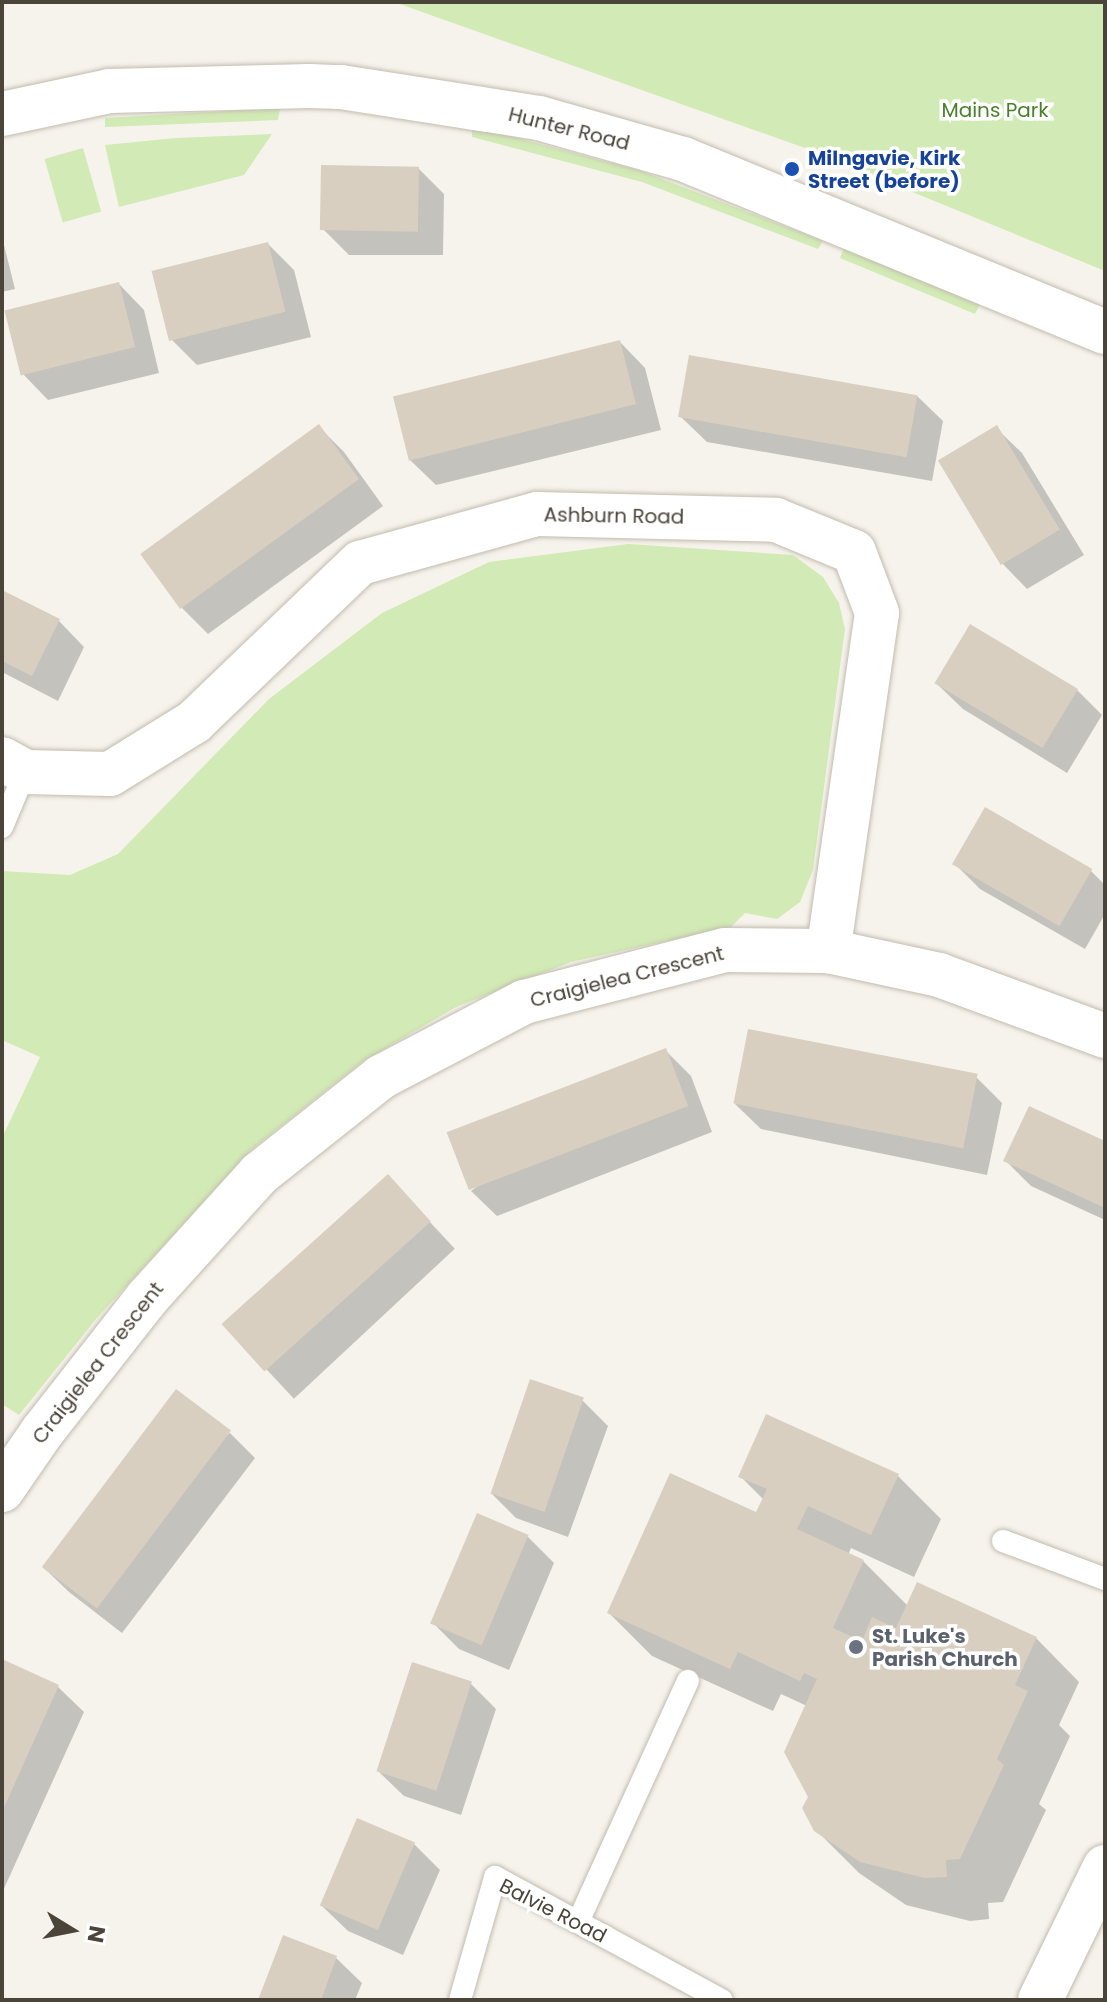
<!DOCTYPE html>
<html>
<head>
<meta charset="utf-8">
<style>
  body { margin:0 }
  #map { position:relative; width:1107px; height:2002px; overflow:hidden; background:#f6f3ec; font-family:Poppins,sans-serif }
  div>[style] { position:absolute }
  .green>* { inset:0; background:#d2eab5; transform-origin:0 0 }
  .shadow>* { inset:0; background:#0003; transform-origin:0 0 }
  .building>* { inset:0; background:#d8cfc1; transform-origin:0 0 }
  .roads { filter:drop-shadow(0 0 2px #c2bbae) drop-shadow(0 0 2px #c2bbae) }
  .service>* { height:22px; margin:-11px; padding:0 11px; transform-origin:11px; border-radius:11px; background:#fff }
  .minor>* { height:44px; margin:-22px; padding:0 22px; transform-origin:22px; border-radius:22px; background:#fff }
  .tertiary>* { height:44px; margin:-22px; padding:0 22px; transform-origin:22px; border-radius:22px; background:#fff }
  .dots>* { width:22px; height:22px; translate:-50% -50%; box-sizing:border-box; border:4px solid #fff; border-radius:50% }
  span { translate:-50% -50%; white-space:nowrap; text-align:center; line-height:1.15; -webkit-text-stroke:7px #fff; paint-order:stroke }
  .park-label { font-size:20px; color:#4a7f2a }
  .street-label { font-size:20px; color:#4b4439 }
  .transit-label { font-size:20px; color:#164399; font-weight:700 }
  .left { translate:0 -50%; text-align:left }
  .worship-label { font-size:20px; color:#5b616d; font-weight:700 }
  .frame { position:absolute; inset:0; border:4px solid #4b4439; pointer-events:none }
  .north { position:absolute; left:32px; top:1890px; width:80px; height:80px; -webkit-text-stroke:6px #fff; paint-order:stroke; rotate:100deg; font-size:22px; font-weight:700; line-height:32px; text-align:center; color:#4b4439 }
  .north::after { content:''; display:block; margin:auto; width:28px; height:36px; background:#4b4439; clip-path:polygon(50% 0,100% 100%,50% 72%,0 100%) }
</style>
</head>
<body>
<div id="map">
  <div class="green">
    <i style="clip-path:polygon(394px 2px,1105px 2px,1105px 271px,805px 148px)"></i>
    <i style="clip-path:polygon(280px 108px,278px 120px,105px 127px,105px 118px)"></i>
    <i style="clip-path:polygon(472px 126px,641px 171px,823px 241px,818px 249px,642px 182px,472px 137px)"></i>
    <i style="clip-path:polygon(272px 134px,244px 175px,119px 207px,105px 145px,176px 138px)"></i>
    <i style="left:83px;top:148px;width:66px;height:40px;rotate:74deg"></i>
    <i style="clip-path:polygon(844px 248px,981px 302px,975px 314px,840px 258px)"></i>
    <i style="clip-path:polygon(628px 544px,793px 555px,823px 577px,839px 603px,845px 629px,813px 870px,800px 902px,777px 919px,745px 913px,731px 927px,571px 962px,456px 1007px,362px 1062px,251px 1150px,96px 1319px,19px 1415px,2px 1404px,2px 1138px,40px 1057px,2px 1040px,2px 871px,70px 875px,118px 854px,269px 699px,382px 613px,489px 562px)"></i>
  </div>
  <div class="shadow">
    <i style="clip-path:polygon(418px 168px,444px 194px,443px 255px,349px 255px,323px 229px)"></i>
    <i style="clip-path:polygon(2px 237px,15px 289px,2px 292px)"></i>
    <i style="clip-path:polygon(268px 244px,294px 270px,311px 337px,197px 365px,172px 340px)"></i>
    <i style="clip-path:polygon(119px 284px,144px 310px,159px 373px,48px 400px,23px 374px)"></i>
    <i style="clip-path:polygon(620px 342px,645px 368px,661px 430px,436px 485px,410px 460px)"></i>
    <i style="clip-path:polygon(917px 396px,943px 421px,932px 481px,707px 442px,681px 417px)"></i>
    <i style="clip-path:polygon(318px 426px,344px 452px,383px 506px,208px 634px,183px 609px,144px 555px)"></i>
    <i style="clip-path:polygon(996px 428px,1022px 453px,1084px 555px,1027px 589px,1002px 563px,941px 462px)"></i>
    <i style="clip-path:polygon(2px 593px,59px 621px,84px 647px,58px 701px,2px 672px)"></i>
    <i style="clip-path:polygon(937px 684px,1077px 690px,1102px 715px,1067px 773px,963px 709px)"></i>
    <i style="clip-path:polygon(955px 864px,1090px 870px,1105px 885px,1105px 914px,1085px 949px,980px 889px)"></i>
    <i style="clip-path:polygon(665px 1050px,691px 1076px,712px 1132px,497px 1216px,471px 1191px)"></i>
    <i style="clip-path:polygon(976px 1077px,1002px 1103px,987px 1175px,761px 1129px,735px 1104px)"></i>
    <i style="clip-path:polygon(1105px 1143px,1105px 1220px,1031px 1186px,1006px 1161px)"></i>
    <i style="left:388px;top:1177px;width:98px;height:220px;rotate:47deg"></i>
    <i style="clip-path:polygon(582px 1400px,608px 1426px,568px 1537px,516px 1518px,491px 1493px)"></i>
    <i style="clip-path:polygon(230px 1433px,255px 1458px,122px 1633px,69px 1592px,43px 1567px)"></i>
    <i style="clip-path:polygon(740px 1476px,898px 1476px,941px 1519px,914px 1577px,851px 1548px,848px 1555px,863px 1561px,908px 1606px,1036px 1638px,1079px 1682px,1059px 1725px,1070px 1736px,1039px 1804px,1046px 1810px,1003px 1902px,988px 1903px,989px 1919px,970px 1921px,906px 1905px,859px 1873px,815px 1829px,810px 1797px,807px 1706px,781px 1694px,773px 1711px,652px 1656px,609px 1613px,757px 1515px,764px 1500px)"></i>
    <i style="clip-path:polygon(478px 1516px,528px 1537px,554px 1563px,509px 1670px,459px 1649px,433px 1623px)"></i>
    <i style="clip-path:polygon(2px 1661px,58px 1687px,84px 1712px,2px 1893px)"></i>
    <i style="clip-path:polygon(471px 1684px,496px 1709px,461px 1815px,404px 1796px,378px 1771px)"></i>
    <i style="clip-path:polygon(414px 1844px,440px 1870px,403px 1955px,348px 1931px,322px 1906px)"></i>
    <i style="clip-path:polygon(336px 1958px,362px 1983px,355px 2000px,261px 2000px)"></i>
  </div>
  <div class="building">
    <i style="left:321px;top:165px;width:98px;height:65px;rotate:1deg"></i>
    <i style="left:268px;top:242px;width:72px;height:120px;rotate:76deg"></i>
    <i style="left:119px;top:282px;width:67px;height:118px;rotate:76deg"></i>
    <i style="left:620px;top:340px;width:66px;height:234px;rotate:76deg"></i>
    <i style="left:689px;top:355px;width:232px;height:63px;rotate:10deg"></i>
    <i style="left:319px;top:424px;width:68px;height:221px;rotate:54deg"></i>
    <i style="left:997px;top:425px;width:122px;height:69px;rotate:59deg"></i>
    <i style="clip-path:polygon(2px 590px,60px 619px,32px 676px,2px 661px)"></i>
    <i style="left:970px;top:624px;width:126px;height:69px;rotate:31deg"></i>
    <i style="left:985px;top:807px;width:124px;height:66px;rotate:30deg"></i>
    <i style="left:748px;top:1029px;width:234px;height:76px;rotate:11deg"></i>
    <i style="left:666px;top:1048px;width:62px;height:235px;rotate:69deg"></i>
    <i style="clip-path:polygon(1029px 1106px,1105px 1141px,1105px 1208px,1003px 1161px)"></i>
    <i style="left:388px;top:1174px;width:64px;height:224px;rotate:48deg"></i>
    <i style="left:530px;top:1379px;width:57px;height:121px;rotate:19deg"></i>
    <i style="left:176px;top:1389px;width:69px;height:223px;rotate:37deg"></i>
    <i style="clip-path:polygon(766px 1414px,899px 1474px,871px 1535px,808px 1506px,797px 1529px,864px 1560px,833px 1628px,862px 1641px,872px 1617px,896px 1628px,917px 1582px,1037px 1637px,1015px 1685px,1028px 1691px,997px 1759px,1004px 1765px,960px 1859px,946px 1860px,947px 1877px,925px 1878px,860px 1862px,814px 1831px,802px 1808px,808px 1797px,784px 1752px,817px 1679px,804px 1673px,800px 1681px,738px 1652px,730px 1669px,607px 1613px,670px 1473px,756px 1512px,767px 1489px,738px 1477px)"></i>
    <i style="left:477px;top:1513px;width:56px;height:120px;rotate:23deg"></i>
    <i style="clip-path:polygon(2px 1659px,59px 1685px,2px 1812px)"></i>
    <i style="left:412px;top:1662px;width:63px;height:115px;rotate:18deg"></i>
    <i style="left:357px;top:1818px;width:63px;height:95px;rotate:23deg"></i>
    <i style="clip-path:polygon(283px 1935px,337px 1956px,321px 2000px,258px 2000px)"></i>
  </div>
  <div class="roads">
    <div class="service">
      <i style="left:2px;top:827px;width:60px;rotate:-67.3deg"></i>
      <i style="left:1003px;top:1541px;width:109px;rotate:20.4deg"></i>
      <i style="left:578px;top:1922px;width:265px;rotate:-65.5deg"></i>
      <i style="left:460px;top:2000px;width:128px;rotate:-74.1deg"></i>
      <i style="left:495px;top:1877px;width:258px;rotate:28.5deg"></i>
    </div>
    <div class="minor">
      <i style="left:2px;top:759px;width:26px;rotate:29deg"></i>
      <i style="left:25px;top:772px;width:85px;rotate:1.3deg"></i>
      <i style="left:110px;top:774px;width:99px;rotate:-31.8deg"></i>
      <i style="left:194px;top:722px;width:230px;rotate:-43.8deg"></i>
      <i style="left:360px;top:563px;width:184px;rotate:-15.5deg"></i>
      <i style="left:537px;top:514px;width:239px;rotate:1.4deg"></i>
      <i style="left:776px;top:520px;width:84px;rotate:22.3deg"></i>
      <i style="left:854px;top:552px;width:65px;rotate:69.3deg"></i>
      <i style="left:877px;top:613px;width:342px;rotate:98.2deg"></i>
      <i style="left:2px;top:1490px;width:70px;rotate:-55.4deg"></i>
      <i style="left:42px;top:1432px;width:172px;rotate:-51.9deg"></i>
      <i style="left:148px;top:1297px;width:166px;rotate:-47.9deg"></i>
      <i style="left:259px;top:1174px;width:156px;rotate:-38.5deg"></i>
      <i style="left:381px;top:1077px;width:161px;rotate:-27.7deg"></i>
      <i style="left:524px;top:1002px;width:208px;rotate:-14.5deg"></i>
      <i style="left:725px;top:950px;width:103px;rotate:0.6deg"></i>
      <i style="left:828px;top:951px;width:114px;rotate:12.2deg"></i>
      <i style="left:939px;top:975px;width:177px;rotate:20.2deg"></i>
      <i style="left:1040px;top:2000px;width:148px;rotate:-64deg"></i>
    </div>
    <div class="tertiary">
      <i style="left:2px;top:114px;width:109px;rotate:-12.1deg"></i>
      <i style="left:109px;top:91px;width:200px;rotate:-1.4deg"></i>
      <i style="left:309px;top:86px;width:32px;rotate:2deg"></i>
      <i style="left:341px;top:87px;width:200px;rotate:8.9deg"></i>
      <i style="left:539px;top:118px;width:150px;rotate:15.9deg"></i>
      <i style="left:683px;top:159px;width:456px;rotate:22.3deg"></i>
    </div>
  </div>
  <div class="dots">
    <i style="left:792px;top:169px;background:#1a4fb4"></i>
    <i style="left:856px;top:1647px;background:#6b7280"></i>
  </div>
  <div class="park-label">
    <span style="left:995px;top:110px">Mains Park</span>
  </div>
  <div class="street-label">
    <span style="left:569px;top:129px;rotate:14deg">Hunter Road</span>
    <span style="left:614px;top:516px;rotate:1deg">Ashburn Road</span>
    <span style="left:627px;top:977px;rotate:-14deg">Craigielea Crescent</span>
    <span style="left:98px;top:1363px;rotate:-52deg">Craigielea Crescent</span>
    <span style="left:553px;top:1911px;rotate:27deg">Balvie Road</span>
  </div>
  <div class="transit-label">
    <span class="left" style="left:808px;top:170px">Milngavie, Kirk<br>Street (before)</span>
  </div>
  <div class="worship-label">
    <span class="left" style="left:872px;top:1648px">St. Luke's<br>Parish Church</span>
  </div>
  <div class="frame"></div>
  <div class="north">N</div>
</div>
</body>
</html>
